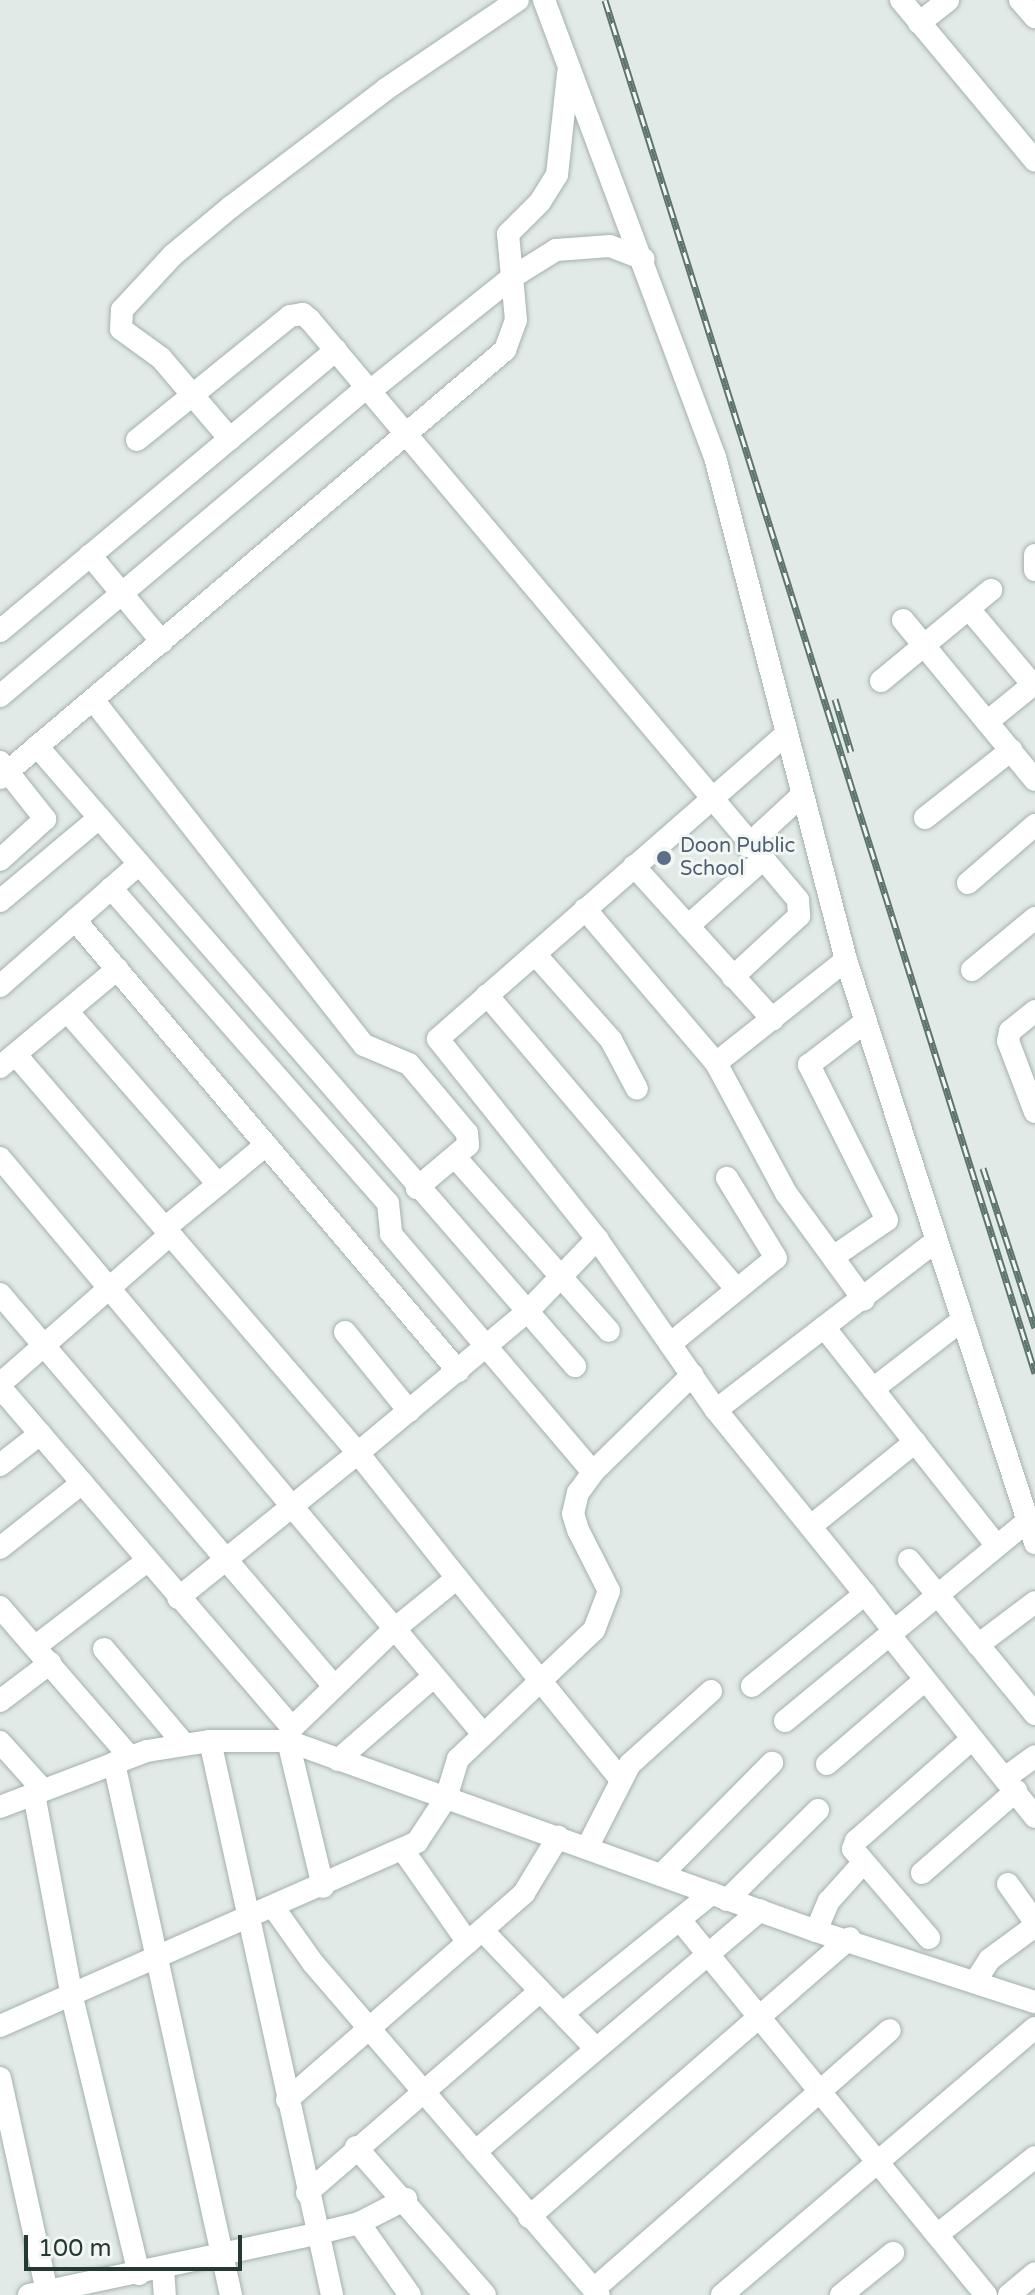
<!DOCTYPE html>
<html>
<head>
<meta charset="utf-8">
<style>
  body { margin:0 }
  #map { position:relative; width:1035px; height:2295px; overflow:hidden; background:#e1eae6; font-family:"Varela Round",sans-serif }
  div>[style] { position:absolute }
  .roads { filter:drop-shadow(0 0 2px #a5b1ac) drop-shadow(0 0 2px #a5b1ac) }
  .minor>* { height:22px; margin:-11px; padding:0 11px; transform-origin:11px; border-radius:11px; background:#fff }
  .rail>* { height:7px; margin-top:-3.5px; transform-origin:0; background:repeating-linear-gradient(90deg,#f2f7f4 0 12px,#5e756e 0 24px); box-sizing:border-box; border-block:2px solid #5e756e }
  .dots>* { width:22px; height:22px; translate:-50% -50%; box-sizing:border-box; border:4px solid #f2f7f4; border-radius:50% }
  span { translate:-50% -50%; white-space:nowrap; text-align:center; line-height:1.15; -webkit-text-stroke:6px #f2f7f4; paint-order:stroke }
  .service-label { font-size:20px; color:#4e5e75 }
  .left { translate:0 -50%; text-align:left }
  .scale { position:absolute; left:24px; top:2235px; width:218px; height:36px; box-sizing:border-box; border:4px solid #243932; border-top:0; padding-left:10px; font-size:24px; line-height:28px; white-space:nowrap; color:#243932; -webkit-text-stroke:6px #f2f7f4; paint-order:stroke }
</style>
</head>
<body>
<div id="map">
  <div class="roads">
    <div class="minor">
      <i style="left:544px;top:0;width:488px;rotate:69.5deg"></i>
      <i style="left:715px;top:457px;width:520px;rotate:75.4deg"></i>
      <i style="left:846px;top:960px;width:613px;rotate:72.04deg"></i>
      <i style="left:901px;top:0;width:209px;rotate:50.2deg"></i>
      <i style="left:1020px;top:0;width:23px;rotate:49deg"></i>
      <i style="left:919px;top:23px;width:37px;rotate:-38deg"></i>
      <i style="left:370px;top:391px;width:181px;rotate:-38.7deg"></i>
      <i style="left:511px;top:278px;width:53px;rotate:-31.9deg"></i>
      <i style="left:556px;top:250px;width:54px;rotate:-4.2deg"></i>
      <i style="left:610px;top:246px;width:36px;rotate:21deg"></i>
      <i style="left:230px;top:439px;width:106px;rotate:-130.4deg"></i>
      <i style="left:161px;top:358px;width:49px;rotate:-144.1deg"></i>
      <i style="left:121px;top:329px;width:19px;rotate:-87deg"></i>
      <i style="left:122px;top:310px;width:75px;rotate:-47.2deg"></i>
      <i style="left:173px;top:255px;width:77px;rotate:-39.7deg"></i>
      <i style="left:232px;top:206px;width:193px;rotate:-37.2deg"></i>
      <i style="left:386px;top:89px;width:159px;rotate:-34deg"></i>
      <i style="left:137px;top:440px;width:197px;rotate:-39deg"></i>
      <i style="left:290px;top:316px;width:13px;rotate:-9deg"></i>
      <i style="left:303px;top:314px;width:9px;rotate:41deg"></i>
      <i style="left:310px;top:320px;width:758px;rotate:49.92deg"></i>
      <i style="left:798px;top:900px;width:16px;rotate:86deg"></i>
      <i style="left:799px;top:916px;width:90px;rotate:137.3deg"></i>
      <i style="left:90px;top:555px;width:113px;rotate:50.4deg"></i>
      <i style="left:1035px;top:555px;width:15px;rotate:90deg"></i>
      <i style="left:969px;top:609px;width:99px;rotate:49.9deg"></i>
      <i style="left:903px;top:620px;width:207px;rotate:50.5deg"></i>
      <i style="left:0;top:631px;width:438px;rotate:-39.9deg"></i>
      <i style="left:881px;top:681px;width:143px;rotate:-39.6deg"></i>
      <i style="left:0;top:696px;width:480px;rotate:-40.1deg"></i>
      <i style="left:94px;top:701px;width:437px;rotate:51.9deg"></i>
      <i style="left:364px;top:1045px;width:49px;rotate:22.9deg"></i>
      <i style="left:409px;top:1064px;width:90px;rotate:50deg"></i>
      <i style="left:467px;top:1133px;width:12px;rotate:85deg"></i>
      <i style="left:468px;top:1145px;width:67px;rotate:139.9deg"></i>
      <i style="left:987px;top:722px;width:62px;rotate:-39.1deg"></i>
      <i style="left:785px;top:735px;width:461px;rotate:138.8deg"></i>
      <i style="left:438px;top:1039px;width:256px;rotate:51.5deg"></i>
      <i style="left:597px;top:1239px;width:208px;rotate:55.2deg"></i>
      <i style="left:716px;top:1410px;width:237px;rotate:51deg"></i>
      <i style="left:37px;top:746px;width:821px;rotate:49.05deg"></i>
      <i style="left:0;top:762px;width:73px;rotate:51.7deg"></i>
      <i style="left:45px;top:819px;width:61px;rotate:137.7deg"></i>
      <i style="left:0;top:778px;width:662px;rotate:-40.28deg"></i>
      <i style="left:505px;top:350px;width:32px;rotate:-70deg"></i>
      <i style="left:516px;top:320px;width:86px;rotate:-95.3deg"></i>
      <i style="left:508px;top:234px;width:45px;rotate:-45deg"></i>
      <i style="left:540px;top:202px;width:32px;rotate:-58deg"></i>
      <i style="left:557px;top:175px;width:103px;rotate:-83.8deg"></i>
      <i style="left:925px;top:818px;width:110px;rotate:-38.3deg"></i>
      <i style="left:747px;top:846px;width:74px;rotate:-42.8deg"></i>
      <i style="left:634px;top:866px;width:207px;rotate:47.9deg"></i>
      <i style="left:968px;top:883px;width:89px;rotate:-40.9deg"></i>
      <i style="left:111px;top:888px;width:419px;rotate:48.7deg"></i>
      <i style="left:388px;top:1203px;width:31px;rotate:84deg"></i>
      <i style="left:391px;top:1234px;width:312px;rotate:49.7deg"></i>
      <i style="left:0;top:901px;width:129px;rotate:-40deg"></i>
      <i style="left:585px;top:909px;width:202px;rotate:49.6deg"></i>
      <i style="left:716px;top:1063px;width:148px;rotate:61.7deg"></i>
      <i style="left:786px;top:1193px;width:132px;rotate:53.9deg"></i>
      <i style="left:75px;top:920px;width:592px;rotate:49.66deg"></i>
      <i style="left:688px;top:926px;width:98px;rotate:-41.7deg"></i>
      <i style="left:535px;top:954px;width:115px;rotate:48.5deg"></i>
      <i style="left:611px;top:1040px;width:55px;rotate:62deg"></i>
      <i style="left:972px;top:970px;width:82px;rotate:-39.5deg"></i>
      <i style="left:0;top:986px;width:185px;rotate:-41.3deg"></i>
      <i style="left:487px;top:995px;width:385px;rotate:49.7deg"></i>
      <i style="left:67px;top:1011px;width:230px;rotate:48.9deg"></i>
      <i style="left:1035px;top:1011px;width:32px;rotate:141deg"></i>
      <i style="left:1010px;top:1031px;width:10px;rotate:101deg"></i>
      <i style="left:1008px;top:1041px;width:76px;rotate:69.2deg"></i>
      <i style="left:16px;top:1055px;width:525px;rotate:49.33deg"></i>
      <i style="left:358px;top:1453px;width:231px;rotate:141.1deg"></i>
      <i style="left:716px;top:1063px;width:166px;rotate:-38.4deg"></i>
      <i style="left:0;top:1067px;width:153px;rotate:-39.9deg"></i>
      <i style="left:455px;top:1157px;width:232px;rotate:48.5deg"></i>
      <i style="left:0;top:1158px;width:752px;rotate:50.02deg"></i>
      <i style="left:165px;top:1228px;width:131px;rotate:-39.4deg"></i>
      <i style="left:833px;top:1257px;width:65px;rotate:-34.4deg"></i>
      <i style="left:887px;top:1220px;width:174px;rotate:-116.7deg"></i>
      <i style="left:809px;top:1065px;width:71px;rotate:-37.5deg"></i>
      <i style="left:0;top:1294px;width:515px;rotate:49.57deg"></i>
      <i style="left:824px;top:1327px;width:279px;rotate:51.7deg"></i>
      <i style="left:345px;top:1332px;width:102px;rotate:51deg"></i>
      <i style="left:670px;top:1344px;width:136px;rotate:-39.1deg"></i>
      <i style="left:776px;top:1258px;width:94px;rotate:-121.5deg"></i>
      <i style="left:0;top:1384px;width:227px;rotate:-41.3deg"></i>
      <i style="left:0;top:1387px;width:449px;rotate:49.4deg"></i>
      <i style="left:292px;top:1728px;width:14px;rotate:107deg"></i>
      <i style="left:288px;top:1741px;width:150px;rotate:76.5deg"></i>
      <i style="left:873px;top:1389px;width:111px;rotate:-37.7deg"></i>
      <i style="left:716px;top:1410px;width:275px;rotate:-37.5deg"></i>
      <i style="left:0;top:1465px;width:51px;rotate:-37.8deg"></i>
      <i style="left:811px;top:1526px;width:134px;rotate:-38.9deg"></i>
      <i style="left:0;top:1548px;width:105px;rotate:-38.4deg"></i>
      <i style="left:909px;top:1560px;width:199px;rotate:50.7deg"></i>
      <i style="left:457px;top:1578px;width:260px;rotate:50.9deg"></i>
      <i style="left:0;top:1607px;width:198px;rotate:49.1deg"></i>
      <i style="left:889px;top:1634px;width:234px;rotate:51.4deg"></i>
      <i style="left:978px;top:1645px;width:71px;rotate:-37deg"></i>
      <i style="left:36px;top:1646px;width:141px;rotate:-37.5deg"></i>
      <i style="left:104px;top:1649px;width:124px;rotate:49.9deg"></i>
      <i style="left:752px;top:1686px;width:146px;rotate:-39.2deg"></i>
      <i style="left:865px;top:1594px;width:47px;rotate:51.9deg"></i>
      <i style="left:0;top:1701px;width:63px;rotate:-37.2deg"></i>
      <i style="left:785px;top:1721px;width:315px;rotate:-39.5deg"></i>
      <i style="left:292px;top:1728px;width:139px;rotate:-44.1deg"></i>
      <i style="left:392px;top:1631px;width:84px;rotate:-39.2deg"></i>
      <i style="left:457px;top:1578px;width:159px;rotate:-128.4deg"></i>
      <i style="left:358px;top:1453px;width:222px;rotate:-39.9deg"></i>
      <i style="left:528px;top:1311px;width:100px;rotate:-46.2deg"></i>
      <i style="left:210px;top:1741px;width:567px;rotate:77.58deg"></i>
      <i style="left:0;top:1742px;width:64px;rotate:48.1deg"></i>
      <i style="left:338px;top:1760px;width:125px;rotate:-41.1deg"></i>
      <i style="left:114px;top:1763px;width:545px;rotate:77.6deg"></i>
      <i style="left:827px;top:1764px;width:128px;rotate:-40.6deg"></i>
      <i style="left:1005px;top:1778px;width:37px;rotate:-36deg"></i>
      <i style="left:34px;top:1794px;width:207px;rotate:79.4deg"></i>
      <i style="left:72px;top:1997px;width:285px;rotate:76.4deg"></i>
      <i style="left:0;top:1807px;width:157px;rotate:-20.9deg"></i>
      <i style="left:147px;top:1751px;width:64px;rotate:-9deg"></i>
      <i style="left:210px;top:1741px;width:78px"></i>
      <i style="left:288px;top:1741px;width:561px;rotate:19.79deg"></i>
      <i style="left:816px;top:1931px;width:230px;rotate:18deg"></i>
      <i style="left:587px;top:1848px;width:94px;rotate:-62.9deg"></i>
      <i style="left:630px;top:1764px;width:109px;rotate:-42deg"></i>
      <i style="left:403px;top:1850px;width:113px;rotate:55deg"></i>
      <i style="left:922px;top:1873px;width:125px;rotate:-41.1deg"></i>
      <i style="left:661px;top:1875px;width:158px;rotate:-45.3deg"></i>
      <i style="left:1008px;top:1884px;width:47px;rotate:54.6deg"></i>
      <i style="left:727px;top:1900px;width:128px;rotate:-44.7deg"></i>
      <i style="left:274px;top:1908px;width:67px;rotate:54.7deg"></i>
      <i style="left:313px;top:1963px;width:438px;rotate:49.3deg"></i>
      <i style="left:680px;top:1920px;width:484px;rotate:50.8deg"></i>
      <i style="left:483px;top:1931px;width:163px;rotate:46.2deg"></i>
      <i style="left:816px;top:1931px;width:33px;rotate:-67deg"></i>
      <i style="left:829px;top:1901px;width:51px;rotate:-48.2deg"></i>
      <i style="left:929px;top:1938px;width:117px;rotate:-130.5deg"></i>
      <i style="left:853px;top:1849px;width:9px;rotate:-69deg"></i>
      <i style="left:856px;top:1841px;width:153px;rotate:-41.3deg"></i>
      <i style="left:975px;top:1982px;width:27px;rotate:-57deg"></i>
      <i style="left:990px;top:1959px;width:56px;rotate:-36.3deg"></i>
      <i style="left:563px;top:2013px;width:191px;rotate:-38.8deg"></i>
      <i style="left:0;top:2026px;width:456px;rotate:-23.8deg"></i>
      <i style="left:417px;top:1842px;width:53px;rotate:-56.6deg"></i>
      <i style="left:446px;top:1798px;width:41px;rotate:-72.9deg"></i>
      <i style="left:458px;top:1759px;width:187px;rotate:-43.5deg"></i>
      <i style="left:594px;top:1630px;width:42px;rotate:-69deg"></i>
      <i style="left:609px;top:1591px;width:68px;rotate:-116.9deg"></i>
      <i style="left:578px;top:1530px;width:17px;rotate:-107deg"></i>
      <i style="left:573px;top:1514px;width:22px;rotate:-77deg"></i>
      <i style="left:578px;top:1493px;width:26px;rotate:-54deg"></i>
      <i style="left:593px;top:1472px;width:139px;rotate:-44.4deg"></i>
      <i style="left:0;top:2078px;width:219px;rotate:77.6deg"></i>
      <i style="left:287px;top:2100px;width:315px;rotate:-41.1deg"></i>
      <i style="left:524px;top:1893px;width:66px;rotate:-58.7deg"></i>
      <i style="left:356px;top:2147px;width:196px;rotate:48.9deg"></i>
      <i style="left:475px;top:2152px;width:374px;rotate:-40.3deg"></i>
      <i style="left:307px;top:2193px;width:308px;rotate:-40.9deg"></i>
      <i style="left:529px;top:2217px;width:425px;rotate:-41deg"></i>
      <i style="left:359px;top:2223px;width:88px;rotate:54.7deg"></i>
      <i style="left:937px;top:2235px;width:125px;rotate:-38.5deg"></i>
      <i style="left:163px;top:2269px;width:26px;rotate:86deg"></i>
      <i style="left:594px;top:2289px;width:393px;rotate:-41.2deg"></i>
      <i style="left:29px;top:2295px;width:292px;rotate:-12deg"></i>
      <i style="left:315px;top:2234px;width:45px;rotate:-14deg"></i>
      <i style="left:359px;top:2223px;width:53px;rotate:-27.1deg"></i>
      <i style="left:722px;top:2295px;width:411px;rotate:-40.5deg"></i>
      <i style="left:841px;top:2295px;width:67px;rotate:-38.9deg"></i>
      <i style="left:1009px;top:2295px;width:34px;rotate:-40deg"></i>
    </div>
  </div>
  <div class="rail">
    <i style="left:605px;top:0;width:1439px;rotate:72.61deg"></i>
    <i style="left:835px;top:699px;width:55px;rotate:73.2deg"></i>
    <i style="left:983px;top:1168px;width:168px;rotate:72deg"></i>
  </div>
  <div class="dots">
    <i style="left:664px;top:858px;background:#5c6f8a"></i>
  </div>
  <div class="service-label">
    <span class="left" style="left:680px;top:858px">Doon Public<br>School</span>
  </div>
  <div class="scale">100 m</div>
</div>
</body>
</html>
